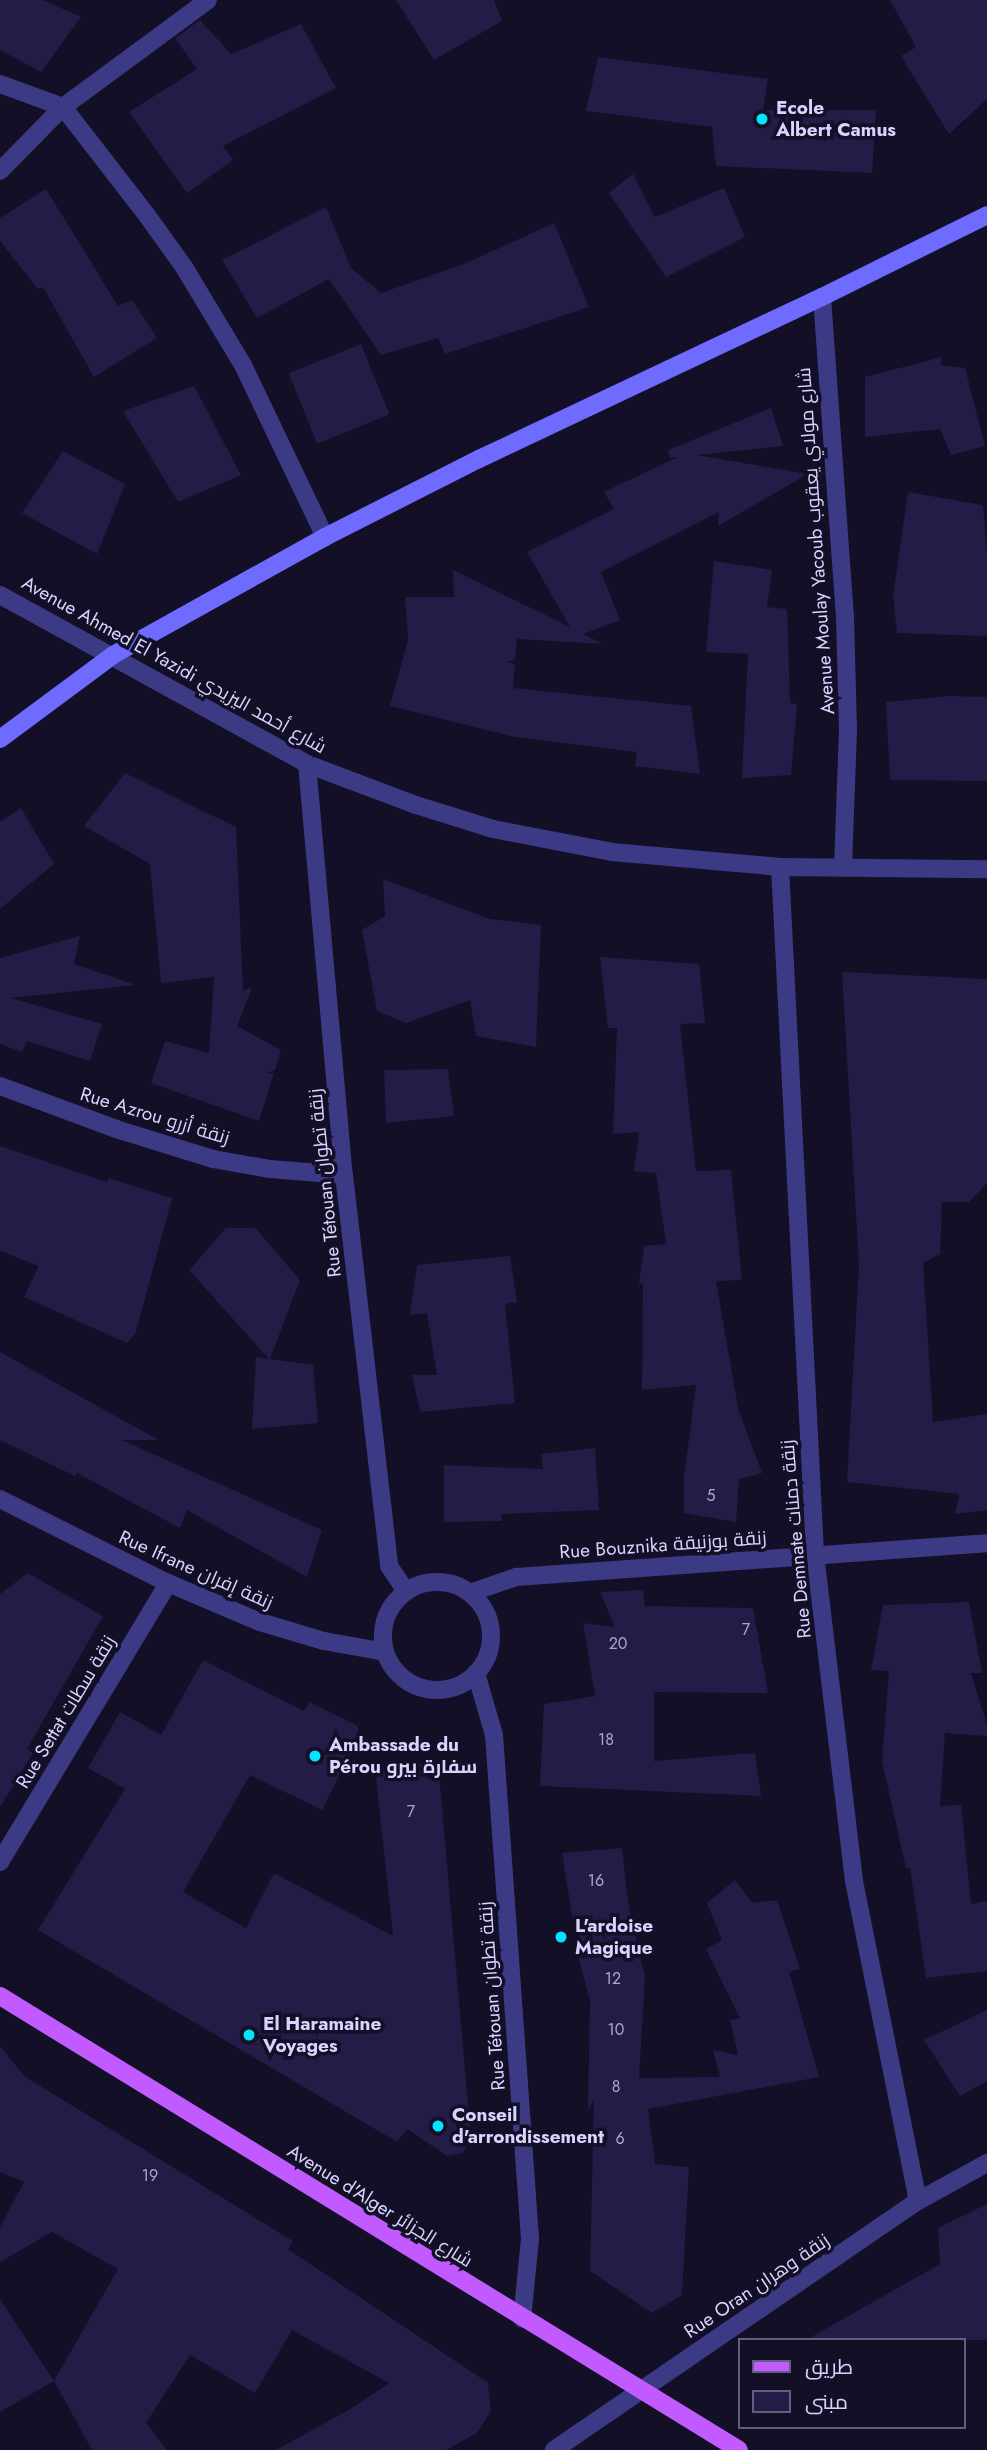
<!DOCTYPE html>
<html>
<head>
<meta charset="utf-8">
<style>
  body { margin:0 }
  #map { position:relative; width:987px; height:2450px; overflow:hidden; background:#130f26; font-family:Jost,Cairo,sans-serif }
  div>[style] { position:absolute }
  .building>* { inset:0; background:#241b47; transform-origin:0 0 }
  .street>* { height:18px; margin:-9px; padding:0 9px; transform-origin:9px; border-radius:9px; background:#3d3a85 }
  .street>.ring { margin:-9px; padding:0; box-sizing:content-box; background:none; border:18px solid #3d3a85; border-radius:50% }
  .secondary>* { height:18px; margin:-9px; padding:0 9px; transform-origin:9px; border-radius:9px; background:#6f6bff }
  .primary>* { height:18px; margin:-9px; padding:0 9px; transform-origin:9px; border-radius:9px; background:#c25bff }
  .dots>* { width:19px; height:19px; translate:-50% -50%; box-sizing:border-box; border:4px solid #130f26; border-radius:50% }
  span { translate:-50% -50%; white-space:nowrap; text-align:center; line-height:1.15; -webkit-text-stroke:7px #130f26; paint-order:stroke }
  .number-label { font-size:16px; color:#aca6d1 }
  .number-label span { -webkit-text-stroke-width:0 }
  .poi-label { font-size:19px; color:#d9d4ff; font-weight:700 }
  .left { translate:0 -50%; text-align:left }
  .street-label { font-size:19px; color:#d9d4ff }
  .legend { position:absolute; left:738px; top:2338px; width:228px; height:91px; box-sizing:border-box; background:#130f26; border:2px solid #625e7d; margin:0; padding:9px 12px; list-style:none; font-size:21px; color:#d9d4ff }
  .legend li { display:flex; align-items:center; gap:14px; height:35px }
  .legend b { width:35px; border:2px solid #625e7d }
</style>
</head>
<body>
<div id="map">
  <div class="building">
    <i style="clip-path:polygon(0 0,43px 0,81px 17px,41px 72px,0 50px)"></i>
    <i style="clip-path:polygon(396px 0,494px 0,502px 21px,434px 60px)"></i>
    <i style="clip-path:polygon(890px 0,987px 0,987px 99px,949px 134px,901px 56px,916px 47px)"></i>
    <i style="clip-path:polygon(200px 20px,231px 54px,301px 24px,336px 88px,223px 146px,233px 160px,187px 193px,129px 112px,197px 69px,175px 38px)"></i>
    <i style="clip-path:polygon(598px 57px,768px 79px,763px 110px,876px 110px,872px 173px,716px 166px,712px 127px,586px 111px)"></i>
    <i style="clip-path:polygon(633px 174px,655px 217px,724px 188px,745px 237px,666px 277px,609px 193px)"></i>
    <i style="clip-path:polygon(46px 189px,118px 306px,132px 300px,157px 338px,94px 377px,43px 287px,38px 289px,0 241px,0 218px)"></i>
    <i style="clip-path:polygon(326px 207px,351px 268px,381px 293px,464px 264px,554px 223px,589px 307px,445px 354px,438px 338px,381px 355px,329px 279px,257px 318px,222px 260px)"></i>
    <i style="left:361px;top:344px;width:76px;height:78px;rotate:68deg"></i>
    <i style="clip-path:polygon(942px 357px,940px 365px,965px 368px,985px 446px,951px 455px,940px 429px,865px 437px,865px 377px)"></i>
    <i style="clip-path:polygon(194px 386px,241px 475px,178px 502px,123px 411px)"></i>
    <i style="clip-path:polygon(771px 408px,783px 446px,697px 455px,808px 474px,718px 526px,719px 512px,601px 572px,620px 620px,583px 634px,603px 644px,517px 639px,515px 659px,507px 662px,515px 664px,513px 688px,691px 706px,700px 774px,635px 766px,637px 752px,515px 737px,390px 706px,408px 640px,405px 597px,454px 597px,453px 570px,570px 627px,527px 552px,614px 509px,604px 492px,678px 457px,670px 458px,668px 450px)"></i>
    <i style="clip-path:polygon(63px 451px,125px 484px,97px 554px,22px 513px)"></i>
    <i style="clip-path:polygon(908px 492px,983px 505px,987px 554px,987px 636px,897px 633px,893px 596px)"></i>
    <i style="clip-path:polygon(714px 561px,772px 570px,767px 607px,787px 609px,790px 703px,797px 704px,791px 775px,742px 778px,748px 654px,706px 652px)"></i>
    <i style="clip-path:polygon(949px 696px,987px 697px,987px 781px,890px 780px,886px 702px)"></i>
    <i style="clip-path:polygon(125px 773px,236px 827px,243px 990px,252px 988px,237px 1026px,281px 1050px,275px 1070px,267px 1073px,274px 1073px,259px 1121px,151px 1083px,165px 1041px,209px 1053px,214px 977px,161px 983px,150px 864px,84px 826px)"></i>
    <i style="clip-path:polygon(21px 808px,54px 864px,0 909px,0 822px)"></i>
    <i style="clip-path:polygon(383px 879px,490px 919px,541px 925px,536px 1047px,476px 1036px,470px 1000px,406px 1023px,377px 1011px,362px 930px,385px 916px)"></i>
    <i style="clip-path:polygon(80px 936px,74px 964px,136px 985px,10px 998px,102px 1024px,90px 1061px,27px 1041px,22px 1052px,0 1044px,0 958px)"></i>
    <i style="clip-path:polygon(600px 957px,699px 964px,705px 1023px,680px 1024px,696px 1171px,731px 1170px,742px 1280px,716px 1281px,738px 1408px,762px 1473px,739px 1479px,736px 1522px,684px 1513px,684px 1477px,696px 1385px,642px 1390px,643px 1283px,639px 1284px,644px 1246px,666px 1244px,656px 1173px,634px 1171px,639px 1132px,613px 1134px,617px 1028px,608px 1028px)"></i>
    <i style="clip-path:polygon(842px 972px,987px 979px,987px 1183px,969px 1202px,942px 1202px,940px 1254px,923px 1263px,933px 1422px,987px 1414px,987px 1510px,955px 1514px,959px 1494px,847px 1482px,859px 1265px)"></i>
    <i style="clip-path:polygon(448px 1069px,454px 1116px,386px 1123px,384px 1070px)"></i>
    <i style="clip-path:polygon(0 1146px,107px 1182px,108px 1178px,172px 1198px,136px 1332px,127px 1343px,24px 1297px,39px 1266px,0 1251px)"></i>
    <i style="clip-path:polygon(226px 1228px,255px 1228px,300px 1280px,270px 1359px,313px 1365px,318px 1423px,252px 1429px,256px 1357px,269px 1359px,189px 1270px)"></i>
    <i style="clip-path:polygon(510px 1256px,517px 1302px,505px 1304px,515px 1403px,420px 1412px,412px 1375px,437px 1375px,427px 1313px,410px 1315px,417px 1265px)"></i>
    <i style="clip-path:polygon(0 1352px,159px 1440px,122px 1440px,322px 1530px,307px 1577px,187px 1510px,180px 1528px,77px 1473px,75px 1476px,0 1440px)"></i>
    <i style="clip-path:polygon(595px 1448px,599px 1510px,501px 1514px,502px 1521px,444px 1522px,444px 1465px,543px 1469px,541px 1454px)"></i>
    <i style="clip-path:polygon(28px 1573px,103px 1616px,27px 1749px,33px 1753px,0 1807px,0 1594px)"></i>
    <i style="clip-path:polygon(643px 1590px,645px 1606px,753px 1608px,768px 1693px,654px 1692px,654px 1761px,755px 1753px,761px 1796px,540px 1786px,544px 1704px,595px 1696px,583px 1623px,615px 1627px,600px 1592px)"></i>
    <i style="clip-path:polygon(969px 1602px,982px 1673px,971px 1673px,987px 1725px,987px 1736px,945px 1733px,940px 1806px,961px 1805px,971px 1904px,987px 1901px,987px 1971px,926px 1978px,910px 1868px,906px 1868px,882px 1761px,889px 1671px,871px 1670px,883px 1605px)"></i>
    <i style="clip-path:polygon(203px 1660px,304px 1711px,309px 1702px,358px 1726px,358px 1738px,322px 1810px,250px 1775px,183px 1892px,246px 1928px,274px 1873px,393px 1936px,375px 1767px,438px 1762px,471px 2139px,463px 2153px,447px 2156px,407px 2129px,397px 2142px,38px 1930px,125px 1789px,88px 1768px,120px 1712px,161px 1735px)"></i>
    <i style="clip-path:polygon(622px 1848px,629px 1909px,645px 1976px,639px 2078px,720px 2077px,713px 2050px,738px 2055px,730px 2020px,740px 2018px,706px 1949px,722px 1940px,707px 1903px,735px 1880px,752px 1903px,777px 1900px,800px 1969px,789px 1972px,819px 2077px,648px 2109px,655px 2164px,689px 2167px,682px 2295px,652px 2313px,590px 2271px,594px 2099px,588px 2111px,590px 2001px,579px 1959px,562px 1853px)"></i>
    <i style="clip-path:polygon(987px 2010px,987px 2081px,960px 2096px,924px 2040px)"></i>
    <i style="clip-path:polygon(0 2046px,24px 2076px,293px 2241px,288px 2249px,488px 2383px,491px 2411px,477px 2433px,446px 2450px,276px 2450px,347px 2411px,389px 2383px,292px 2330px,255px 2393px,190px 2355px,146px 2423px,167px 2450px,92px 2450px,54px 2381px,118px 2269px,52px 2232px,0 2262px,0 2227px,24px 2182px,0 2172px)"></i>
    <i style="clip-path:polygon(987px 2204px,987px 2340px,806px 2340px,940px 2264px,938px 2228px)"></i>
    <i style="clip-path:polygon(0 2299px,54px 2381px,0 2412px)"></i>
  </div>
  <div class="street">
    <i style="left:0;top:84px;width:67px;rotate:20.1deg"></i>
    <i style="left:63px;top:107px;width:135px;rotate:52.2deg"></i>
    <i style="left:146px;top:214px;width:65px;rotate:54.4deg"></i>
    <i style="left:184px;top:267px;width:114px;rotate:59deg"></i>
    <i style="left:243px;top:365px;width:191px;rotate:64.5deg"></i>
    <i style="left:0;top:171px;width:90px;rotate:-45.5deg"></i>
    <i style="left:63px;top:107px;width:180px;rotate:-36.4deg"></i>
    <i style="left:822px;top:297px;width:320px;rotate:85.9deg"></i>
    <i style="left:845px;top:616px;width:114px;rotate:88.5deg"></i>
    <i style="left:848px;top:730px;width:136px;rotate:92.1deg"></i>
    <i style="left:0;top:595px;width:350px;rotate:28.8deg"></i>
    <i style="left:307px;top:764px;width:116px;rotate:20.6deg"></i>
    <i style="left:416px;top:805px;width:81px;rotate:17.3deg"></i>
    <i style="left:493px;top:829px;width:121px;rotate:10.9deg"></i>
    <i style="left:612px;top:852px;width:169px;rotate:5.1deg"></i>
    <i style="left:780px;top:867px;width:207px;rotate:0.6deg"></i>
    <i style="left:307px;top:764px;width:413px;rotate:84.9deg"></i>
    <i style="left:344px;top:1175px;width:394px;rotate:83.4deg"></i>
    <i style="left:389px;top:1566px;width:30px;rotate:56deg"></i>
    <i style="left:780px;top:867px;width:688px;rotate:87.08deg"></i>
    <i style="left:815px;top:1554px;width:329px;rotate:83.2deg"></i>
    <i style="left:854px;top:1881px;width:326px;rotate:78.7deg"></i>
    <i style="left:0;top:1086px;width:124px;rotate:20.3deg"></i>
    <i style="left:116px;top:1129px;width:102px;rotate:17.2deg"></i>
    <i style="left:213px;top:1159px;width:58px;rotate:10deg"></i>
    <i style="left:270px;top:1169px;width:74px;rotate:4.6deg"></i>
    <i style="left:0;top:1499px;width:188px;rotate:26.6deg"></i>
    <i style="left:168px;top:1583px;width:100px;rotate:23deg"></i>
    <i style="left:260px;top:1622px;width:67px;rotate:16.5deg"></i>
    <i style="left:324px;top:1641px;width:62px;rotate:10.2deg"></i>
    <i class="ring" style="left:383px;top:1582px;width:90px;height:90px"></i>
    <i style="left:470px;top:1593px;width:49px;rotate:-19.2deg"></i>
    <i style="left:516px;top:1577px;width:472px;rotate:-4.1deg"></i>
    <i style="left:476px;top:1673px;width:65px;rotate:73.8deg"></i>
    <i style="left:494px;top:1735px;width:505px;rotate:85.91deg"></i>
    <i style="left:530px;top:2239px;width:80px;rotate:95.7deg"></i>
    <i style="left:0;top:1862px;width:326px;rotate:-58.9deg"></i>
    <i style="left:554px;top:2450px;width:441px;rotate:-34.4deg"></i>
    <i style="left:918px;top:2201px;width:79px;rotate:-28.8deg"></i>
  </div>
  <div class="secondary">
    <i style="left:0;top:739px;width:141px;rotate:-36.6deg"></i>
    <i style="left:113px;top:655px;width:243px;rotate:-29.1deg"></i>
    <i style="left:325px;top:537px;width:173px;rotate:-26.9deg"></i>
    <i style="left:479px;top:459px;width:379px;rotate:-25.3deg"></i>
    <i style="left:822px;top:297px;width:184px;rotate:-26.4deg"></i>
  </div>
  <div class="primary">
    <i style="left:0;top:1996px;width:867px;rotate:31.56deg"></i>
  </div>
  <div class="dots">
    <i style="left:762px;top:119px;background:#00e5ff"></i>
    <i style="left:315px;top:1756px;background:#00e5ff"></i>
    <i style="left:561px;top:1937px;background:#00e5ff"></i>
    <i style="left:249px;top:2035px;background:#00e5ff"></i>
    <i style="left:438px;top:2126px;background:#00e5ff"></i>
  </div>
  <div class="number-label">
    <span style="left:711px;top:1496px">5</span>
    <span style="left:746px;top:1630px">7</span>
    <span style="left:618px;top:1644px">20</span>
    <span style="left:606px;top:1740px">18</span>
    <span style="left:411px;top:1812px">7</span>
    <span style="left:596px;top:1881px">16</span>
    <span style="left:613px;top:1979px">12</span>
    <span style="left:616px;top:2030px">10</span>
    <span style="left:616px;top:2087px">8</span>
    <span style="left:620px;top:2139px">6</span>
    <span style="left:150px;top:2176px">19</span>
  </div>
  <div class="poi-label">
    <span class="left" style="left:776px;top:119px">Ecole<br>Albert Camus</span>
    <span class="left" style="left:329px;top:1756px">Ambassade du<br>Pérou سفارة بيرو</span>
    <span class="left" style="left:575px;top:1937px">L'ardoise<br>Magique</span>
    <span class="left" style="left:263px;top:2035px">El Haramaine<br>Voyages</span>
    <span class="left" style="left:452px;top:2126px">Conseil<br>d'arrondissement</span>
  </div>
  <div class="street-label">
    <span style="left:816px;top:541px;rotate:-94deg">Avenue Moulay Yacoub شارع مولاي يعقوب</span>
    <span style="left:174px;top:665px;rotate:29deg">Avenue Ahmed El Yazidi شارع أحمد اليزيدي</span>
    <span style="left:155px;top:1116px;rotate:17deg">Rue Azrou زنقة أزرو</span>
    <span style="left:325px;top:1183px;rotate:-96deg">Rue Tétouan زنقة تطوان</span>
    <span style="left:796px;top:1539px;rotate:-95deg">Rue Demnate زنقة دمنات</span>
    <span style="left:663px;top:1545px;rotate:-4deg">Rue Bouznika زنقة بوزنيقة</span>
    <span style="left:196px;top:1570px;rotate:24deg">Rue Ifrane زنقة إفران</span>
    <span style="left:66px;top:1712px;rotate:-59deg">Rue Settat زنقة سطات</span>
    <span style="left:492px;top:1996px;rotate:-94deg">Rue Tétouan زنقة تطوان</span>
    <span style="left:380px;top:2206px;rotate:32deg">Avenue d'Alger شارع الجزائر</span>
    <span style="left:757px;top:2286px;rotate:-34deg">Rue Oran زنقة وهران</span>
  </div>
  <ul class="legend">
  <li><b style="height:9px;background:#c25bff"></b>طريق</li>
  <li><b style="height:19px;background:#241b47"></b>مبنى</li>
  </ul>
</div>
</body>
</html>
